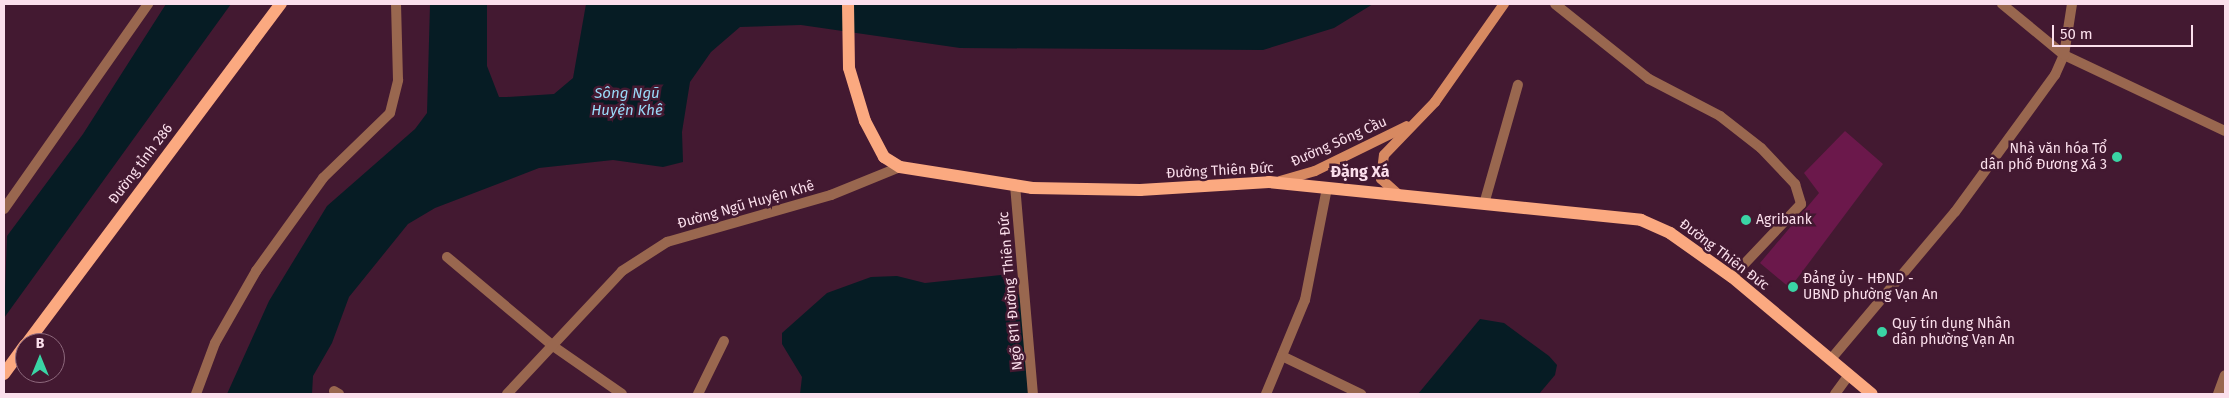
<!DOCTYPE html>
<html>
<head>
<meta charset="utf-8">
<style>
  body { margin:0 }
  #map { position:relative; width:2229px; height:398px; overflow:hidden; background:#431931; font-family:"Fira Sans",sans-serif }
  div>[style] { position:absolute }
  .green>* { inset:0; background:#6b184b }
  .water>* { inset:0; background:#061c24 }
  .minor>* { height:10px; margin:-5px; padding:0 5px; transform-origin:5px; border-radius:5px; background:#99674f }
  .tertiary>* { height:10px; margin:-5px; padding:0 5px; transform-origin:5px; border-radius:5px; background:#99674f }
  .secondary>* { height:10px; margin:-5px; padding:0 5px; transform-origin:5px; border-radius:5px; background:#d78961 }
  .primary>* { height:12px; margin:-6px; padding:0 6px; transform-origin:6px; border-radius:6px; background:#fba980 }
  .dots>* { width:14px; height:14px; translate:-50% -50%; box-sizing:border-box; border:2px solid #431931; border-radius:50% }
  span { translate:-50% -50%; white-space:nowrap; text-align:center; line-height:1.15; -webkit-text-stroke:5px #431931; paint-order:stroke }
  .street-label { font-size:14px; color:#fbdfec }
  .poi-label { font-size:14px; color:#fbdfec }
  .right { translate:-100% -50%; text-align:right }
  .left { translate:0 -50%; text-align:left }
  .water-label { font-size:15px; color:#99daf8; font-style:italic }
  .quarter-label { font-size:16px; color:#fbdfec; font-weight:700 }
  .frame { position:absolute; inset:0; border:5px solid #fbdfec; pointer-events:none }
  .north { position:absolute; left:15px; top:333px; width:50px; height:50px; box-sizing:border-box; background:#431931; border:1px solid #8d687c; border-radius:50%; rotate:0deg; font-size:14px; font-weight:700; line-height:20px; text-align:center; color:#fbdfec }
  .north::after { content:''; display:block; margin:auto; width:18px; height:22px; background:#3ad4a5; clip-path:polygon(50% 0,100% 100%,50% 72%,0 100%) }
  .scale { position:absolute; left:2052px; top:25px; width:141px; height:22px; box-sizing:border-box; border:2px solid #fbdfec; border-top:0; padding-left:6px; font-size:15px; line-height:18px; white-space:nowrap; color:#fbdfec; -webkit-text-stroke:4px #431931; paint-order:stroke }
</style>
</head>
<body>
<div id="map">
  <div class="green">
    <i style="clip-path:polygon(1845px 131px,1883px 164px,1790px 288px,1760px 263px,1819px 193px,1804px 173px)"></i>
  </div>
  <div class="water">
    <i style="clip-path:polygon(166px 4px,231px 4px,4px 318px,7px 236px,83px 134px)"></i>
    <i style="clip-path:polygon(430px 4px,487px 4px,487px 66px,499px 97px,507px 97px,554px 94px,573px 78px,586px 4px,1373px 4px,1334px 28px,1263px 50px,960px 48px,801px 25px,740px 27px,711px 52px,690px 82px,682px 132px,683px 162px,663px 167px,613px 160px,539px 168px,435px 208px,408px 224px,349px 297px,332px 343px,313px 376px,312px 394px,227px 394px,269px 301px,327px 206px,415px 129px,427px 113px)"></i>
    <i style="clip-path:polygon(1001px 275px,1012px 281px,1022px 302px,1028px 394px,800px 394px,802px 377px,782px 344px,782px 333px,827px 293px,871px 277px,897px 276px,925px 283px)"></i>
    <i style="clip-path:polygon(1480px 319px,1504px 323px,1549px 356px,1557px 365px,1555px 375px,1539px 394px,1418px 394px)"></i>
  </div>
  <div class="minor">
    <i style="left:1555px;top:4px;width:120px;rotate:38.6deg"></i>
    <i style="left:1649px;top:79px;width:80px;rotate:27.5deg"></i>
    <i style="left:1720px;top:116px;width:52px;rotate:38deg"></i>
    <i style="left:1761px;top:148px;width:50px;rotate:46.6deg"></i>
    <i style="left:1795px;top:184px;width:21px;rotate:73deg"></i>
    <i style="left:1801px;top:204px;width:100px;rotate:133.4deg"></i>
    <i style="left:2002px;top:4px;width:80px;rotate:39.4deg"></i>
    <i style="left:2064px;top:55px;width:178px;rotate:25.3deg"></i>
    <i style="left:1015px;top:185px;width:210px;rotate:85.1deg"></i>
    <i style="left:1484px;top:204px;width:124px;rotate:-74.1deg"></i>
    <i style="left:4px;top:209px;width:251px;rotate:-54.9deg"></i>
    <i style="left:447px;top:257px;width:138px;rotate:40deg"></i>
    <i style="left:553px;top:346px;width:84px;rotate:34.8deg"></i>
    <i style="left:1282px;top:356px;width:88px;rotate:25.7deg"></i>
    <i style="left:1831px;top:359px;width:192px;rotate:-49.9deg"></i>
    <i style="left:1955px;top:212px;width:170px;rotate:-53.9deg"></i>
    <i style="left:2055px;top:75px;width:22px;rotate:-66deg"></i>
    <i style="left:2064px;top:55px;width:52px;rotate:-81.1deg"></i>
    <i style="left:334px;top:391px;width:6px;rotate:31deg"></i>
    <i style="left:698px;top:394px;width:59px;rotate:-63.9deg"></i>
    <i style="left:1266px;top:394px;width:102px;rotate:-67.5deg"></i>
    <i style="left:1305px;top:300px;width:114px;rotate:-78.9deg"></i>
    <i style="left:1835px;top:394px;width:24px;rotate:-54deg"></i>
    <i style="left:2218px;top:394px;width:20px;rotate:-70deg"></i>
  </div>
  <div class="tertiary">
    <i style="left:196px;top:394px;width:54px;rotate:-69.6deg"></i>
    <i style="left:215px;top:343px;width:83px;rotate:-60.3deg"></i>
    <i style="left:256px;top:271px;width:115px;rotate:-54.2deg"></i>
    <i style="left:323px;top:178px;width:93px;rotate:-44.1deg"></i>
    <i style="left:390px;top:113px;width:34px;rotate:-76deg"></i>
    <i style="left:398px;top:80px;width:76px;rotate:-91.5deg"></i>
    <i style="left:507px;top:394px;width:168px;rotate:-46.9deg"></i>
    <i style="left:622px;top:271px;width:54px;rotate:-32.8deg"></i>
    <i style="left:667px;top:242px;width:171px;rotate:-16deg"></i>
    <i style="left:831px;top:195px;width:74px;rotate:-22.1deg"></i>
  </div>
  <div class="secondary">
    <i style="left:1280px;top:181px;width:36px;rotate:-16deg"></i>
    <i style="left:1315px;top:171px;width:102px;rotate:-26.1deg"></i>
    <i style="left:1399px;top:195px;width:24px;rotate:-138deg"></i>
    <i style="left:1381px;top:179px;width:24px;rotate:-83deg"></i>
    <i style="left:1384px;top:155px;width:74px;rotate:-46.1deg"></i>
    <i style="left:1435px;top:102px;width:120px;rotate:-54.9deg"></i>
  </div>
  <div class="primary">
    <i style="left:848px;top:4px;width:64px;rotate:89.1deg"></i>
    <i style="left:849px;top:68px;width:55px;rotate:73.2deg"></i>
    <i style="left:865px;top:121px;width:41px;rotate:62.2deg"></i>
    <i style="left:884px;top:157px;width:19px;rotate:32deg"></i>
    <i style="left:900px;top:167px;width:134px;rotate:9deg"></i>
    <i style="left:1032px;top:188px;width:108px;rotate:1.1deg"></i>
    <i style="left:1140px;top:190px;width:129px;rotate:-3.5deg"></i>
    <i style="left:1269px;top:182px;width:374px;rotate:5.8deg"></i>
    <i style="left:1641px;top:220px;width:32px;rotate:24deg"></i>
    <i style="left:1670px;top:233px;width:76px;rotate:35.4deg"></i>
    <i style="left:1732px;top:277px;width:182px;rotate:39.9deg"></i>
    <i style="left:27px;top:343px;width:424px;rotate:-53.2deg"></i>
    <i style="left:4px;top:374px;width:36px;rotate:-54deg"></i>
  </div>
  <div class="dots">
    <i style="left:2117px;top:157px;background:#3ad4a5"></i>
    <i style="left:1746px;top:220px;background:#3ad4a5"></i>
    <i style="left:1793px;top:287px;background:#3ad4a5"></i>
    <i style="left:1882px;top:332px;background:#3ad4a5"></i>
  </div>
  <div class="street-label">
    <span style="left:1339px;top:142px;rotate:-24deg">Đường Sông Cầu</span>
    <span style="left:141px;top:164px;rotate:-53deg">Đường tỉnh 286</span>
    <span style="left:1220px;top:171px;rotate:-3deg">Đường Thiên Đức</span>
    <span style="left:746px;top:205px;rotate:-16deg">Đường Ngũ Huyện Khê</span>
    <span style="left:1724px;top:255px;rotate:37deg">Đường Thiên Đức</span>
    <span style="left:1011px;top:291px;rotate:-95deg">Ngõ 811 Đường Thiên Đức</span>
  </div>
  <div class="poi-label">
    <span class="right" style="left:2107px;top:157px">Nhà văn hóa Tổ<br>dân phố Đương Xá 3</span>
    <span class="left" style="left:1756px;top:220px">Agribank</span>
    <span class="left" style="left:1803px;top:287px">Đảng ủy - HĐND -<br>UBND phường Vạn An</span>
    <span class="left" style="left:1892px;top:332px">Quỹ tín dụng Nhân<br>dân phường Vạn An</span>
  </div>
  <div class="water-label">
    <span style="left:627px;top:102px">Sông Ngũ<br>Huyện Khê</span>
  </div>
  <div class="quarter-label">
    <span style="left:1360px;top:172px">Đặng Xá</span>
  </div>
  <div class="frame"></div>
  <div class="north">B</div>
  <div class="scale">50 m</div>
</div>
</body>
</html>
